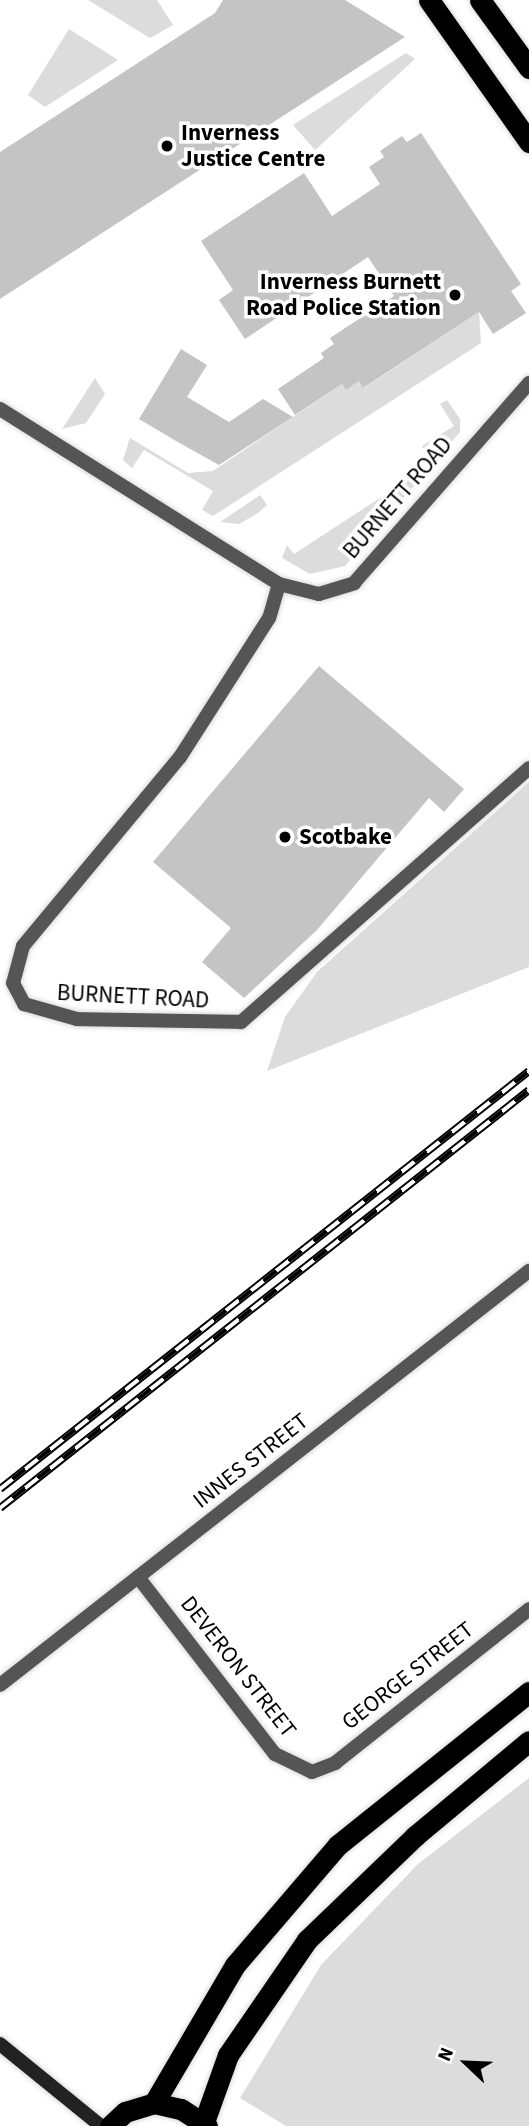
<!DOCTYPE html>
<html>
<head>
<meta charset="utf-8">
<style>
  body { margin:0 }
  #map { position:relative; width:529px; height:2126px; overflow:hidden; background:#fff; font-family:"Source Sans 3",sans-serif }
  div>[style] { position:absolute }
  .green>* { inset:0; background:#dcdcdc }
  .building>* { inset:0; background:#c4c4c4 }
  .roads { filter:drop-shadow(0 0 2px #dbdbdb) drop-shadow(0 0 2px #dbdbdb) }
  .street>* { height:14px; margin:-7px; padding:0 7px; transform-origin:7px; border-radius:7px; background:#555 }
  .secondary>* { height:14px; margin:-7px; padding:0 7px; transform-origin:7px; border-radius:7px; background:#222 }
  .highway>* { height:21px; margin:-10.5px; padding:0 10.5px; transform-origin:10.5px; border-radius:10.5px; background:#000 }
  .rail>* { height:8px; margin-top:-4px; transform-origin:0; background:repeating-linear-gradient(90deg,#fff 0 16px,#000 0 32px); box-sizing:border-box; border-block:2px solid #000 }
  .dots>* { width:19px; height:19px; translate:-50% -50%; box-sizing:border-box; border:4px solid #fff; border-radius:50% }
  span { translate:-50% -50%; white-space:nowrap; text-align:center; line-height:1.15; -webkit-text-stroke:7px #fff; paint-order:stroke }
  .poi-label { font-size:23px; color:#000; font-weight:700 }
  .left { translate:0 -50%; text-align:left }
  .right { translate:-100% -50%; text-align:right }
  .street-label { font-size:23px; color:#000 }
  .north { position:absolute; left:431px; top:2028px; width:70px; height:70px; -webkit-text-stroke:5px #fff; paint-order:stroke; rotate:293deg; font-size:19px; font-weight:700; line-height:28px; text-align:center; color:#000 }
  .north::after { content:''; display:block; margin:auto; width:24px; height:32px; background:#000; clip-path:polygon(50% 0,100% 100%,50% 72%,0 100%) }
</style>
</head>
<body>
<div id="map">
  <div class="green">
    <i style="clip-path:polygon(88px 0,157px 0,173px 25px,150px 38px)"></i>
    <i style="clip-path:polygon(69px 29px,118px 60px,45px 107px,28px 95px)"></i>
    <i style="clip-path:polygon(406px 53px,415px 59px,315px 150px,293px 125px)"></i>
    <i style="clip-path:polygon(479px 312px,481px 343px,213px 516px,202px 510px,213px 491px,144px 450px,132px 468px,123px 460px,130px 438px,188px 473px,213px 471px,342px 384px,346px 390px,359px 381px,364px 388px)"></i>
    <i style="clip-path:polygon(95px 378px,105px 394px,86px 423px,62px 429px)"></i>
    <i style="clip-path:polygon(447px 400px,460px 419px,460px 432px,345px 566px,310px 574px,282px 558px,287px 545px,294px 554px,432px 464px,422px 446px,454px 426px,440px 404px)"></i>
    <i style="clip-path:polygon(260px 495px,267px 505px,258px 513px,239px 524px,220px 522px)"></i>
    <i style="clip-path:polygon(529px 782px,529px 967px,267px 1071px,285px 1017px,317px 972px)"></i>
    <i style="clip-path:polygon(529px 1778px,529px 2126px,286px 2126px,240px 2098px,321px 1965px,418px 1864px)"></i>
  </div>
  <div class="building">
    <i style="clip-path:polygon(223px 0,345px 0,405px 37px,0 299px,0 152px,215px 13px)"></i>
    <i style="clip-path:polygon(421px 133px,521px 284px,511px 291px,526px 313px,493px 334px,479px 312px,363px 388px,359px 381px,346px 390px,342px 384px,295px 415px,278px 389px,324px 358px,321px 353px,334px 344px,330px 338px,394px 296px,368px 257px,245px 339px,219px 300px,233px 290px,201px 241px,304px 173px,332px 216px,380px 184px,369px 167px,384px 157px,380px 151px,402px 136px,407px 142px)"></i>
    <i style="clip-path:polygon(181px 349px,207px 365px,187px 397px,229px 422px,263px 399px,293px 417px,219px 465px,176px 441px,139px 419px)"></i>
    <i style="clip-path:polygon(319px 666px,464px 789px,444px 812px,429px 798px,317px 930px,244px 998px,202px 962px,231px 928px,153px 862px)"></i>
  </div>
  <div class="roads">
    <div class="street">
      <i style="left:0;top:409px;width:329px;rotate:32.1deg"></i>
      <i style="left:279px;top:584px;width:41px;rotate:14deg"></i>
      <i style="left:319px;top:594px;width:37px;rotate:-17deg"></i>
      <i style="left:354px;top:583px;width:266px;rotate:-48.8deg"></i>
      <i style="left:279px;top:584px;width:35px;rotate:106deg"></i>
      <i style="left:269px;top:618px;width:165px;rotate:122.6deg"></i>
      <i style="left:180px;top:757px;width:246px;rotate:129.7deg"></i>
      <i style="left:23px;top:946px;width:38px;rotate:105deg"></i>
      <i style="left:13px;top:983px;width:24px;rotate:62deg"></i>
      <i style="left:24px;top:1004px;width:55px;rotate:15.8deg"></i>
      <i style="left:77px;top:1019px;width:164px;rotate:1deg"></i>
      <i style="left:241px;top:1022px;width:384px;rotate:-41.4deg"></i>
      <i style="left:138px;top:1577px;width:224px;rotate:52.3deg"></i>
      <i style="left:275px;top:1754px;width:41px;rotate:25.9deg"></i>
      <i style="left:312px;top:1772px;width:25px;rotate:-21deg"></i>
      <i style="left:335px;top:1763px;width:248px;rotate:-38.4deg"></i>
      <i style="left:0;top:1685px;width:672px;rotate:-38.05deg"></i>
    </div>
    <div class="secondary">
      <i style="left:0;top:2044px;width:130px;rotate:39.1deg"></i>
    </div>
    <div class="highway">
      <i style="left:429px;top:0;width:174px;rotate:54.8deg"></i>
      <i style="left:480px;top:0;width:84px;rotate:54.2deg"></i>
      <i style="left:154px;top:2103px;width:160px;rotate:-59.6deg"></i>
      <i style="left:235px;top:1965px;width:158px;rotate:-49.4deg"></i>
      <i style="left:338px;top:1845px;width:245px;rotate:-38.7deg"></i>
      <i style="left:204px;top:2122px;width:71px;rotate:-70.3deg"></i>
      <i style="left:228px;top:2055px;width:140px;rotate:-55.5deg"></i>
      <i style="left:307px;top:1940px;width:150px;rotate:-43.9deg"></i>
      <i style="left:415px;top:1836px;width:148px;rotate:-39.8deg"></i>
      <i style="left:110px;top:2126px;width:21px;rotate:-43deg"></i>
      <i style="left:125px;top:2112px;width:30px;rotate:-17deg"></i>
      <i style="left:154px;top:2103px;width:28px;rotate:13deg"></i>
      <i style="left:181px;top:2109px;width:31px;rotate:33deg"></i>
    </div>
  </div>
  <div class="rail">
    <i style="left:0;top:1489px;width:674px;rotate:-38.31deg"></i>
    <i style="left:0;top:1508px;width:674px;rotate:-38.31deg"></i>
  </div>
  <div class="dots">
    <i style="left:167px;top:146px;background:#000"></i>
    <i style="left:455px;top:295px;background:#000"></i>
    <i style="left:285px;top:837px;background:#000"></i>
  </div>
  <div class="poi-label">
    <span class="left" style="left:181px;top:146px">Inverness<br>Justice Centre</span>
    <span class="right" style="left:441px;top:295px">Inverness Burnett<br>Road Police Station</span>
    <span class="left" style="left:299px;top:837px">Scotbake</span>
  </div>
  <div class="street-label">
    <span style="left:398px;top:498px;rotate:-49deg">BURNETT ROAD</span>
    <span style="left:133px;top:997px;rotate:3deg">BURNETT ROAD</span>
    <span style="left:251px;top:1461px;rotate:-38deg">INNES STREET</span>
    <span style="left:238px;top:1667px;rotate:52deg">DEVERON STREET</span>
    <span style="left:408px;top:1676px;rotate:-38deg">GEORGE STREET</span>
  </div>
  <div class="north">N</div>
</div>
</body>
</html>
